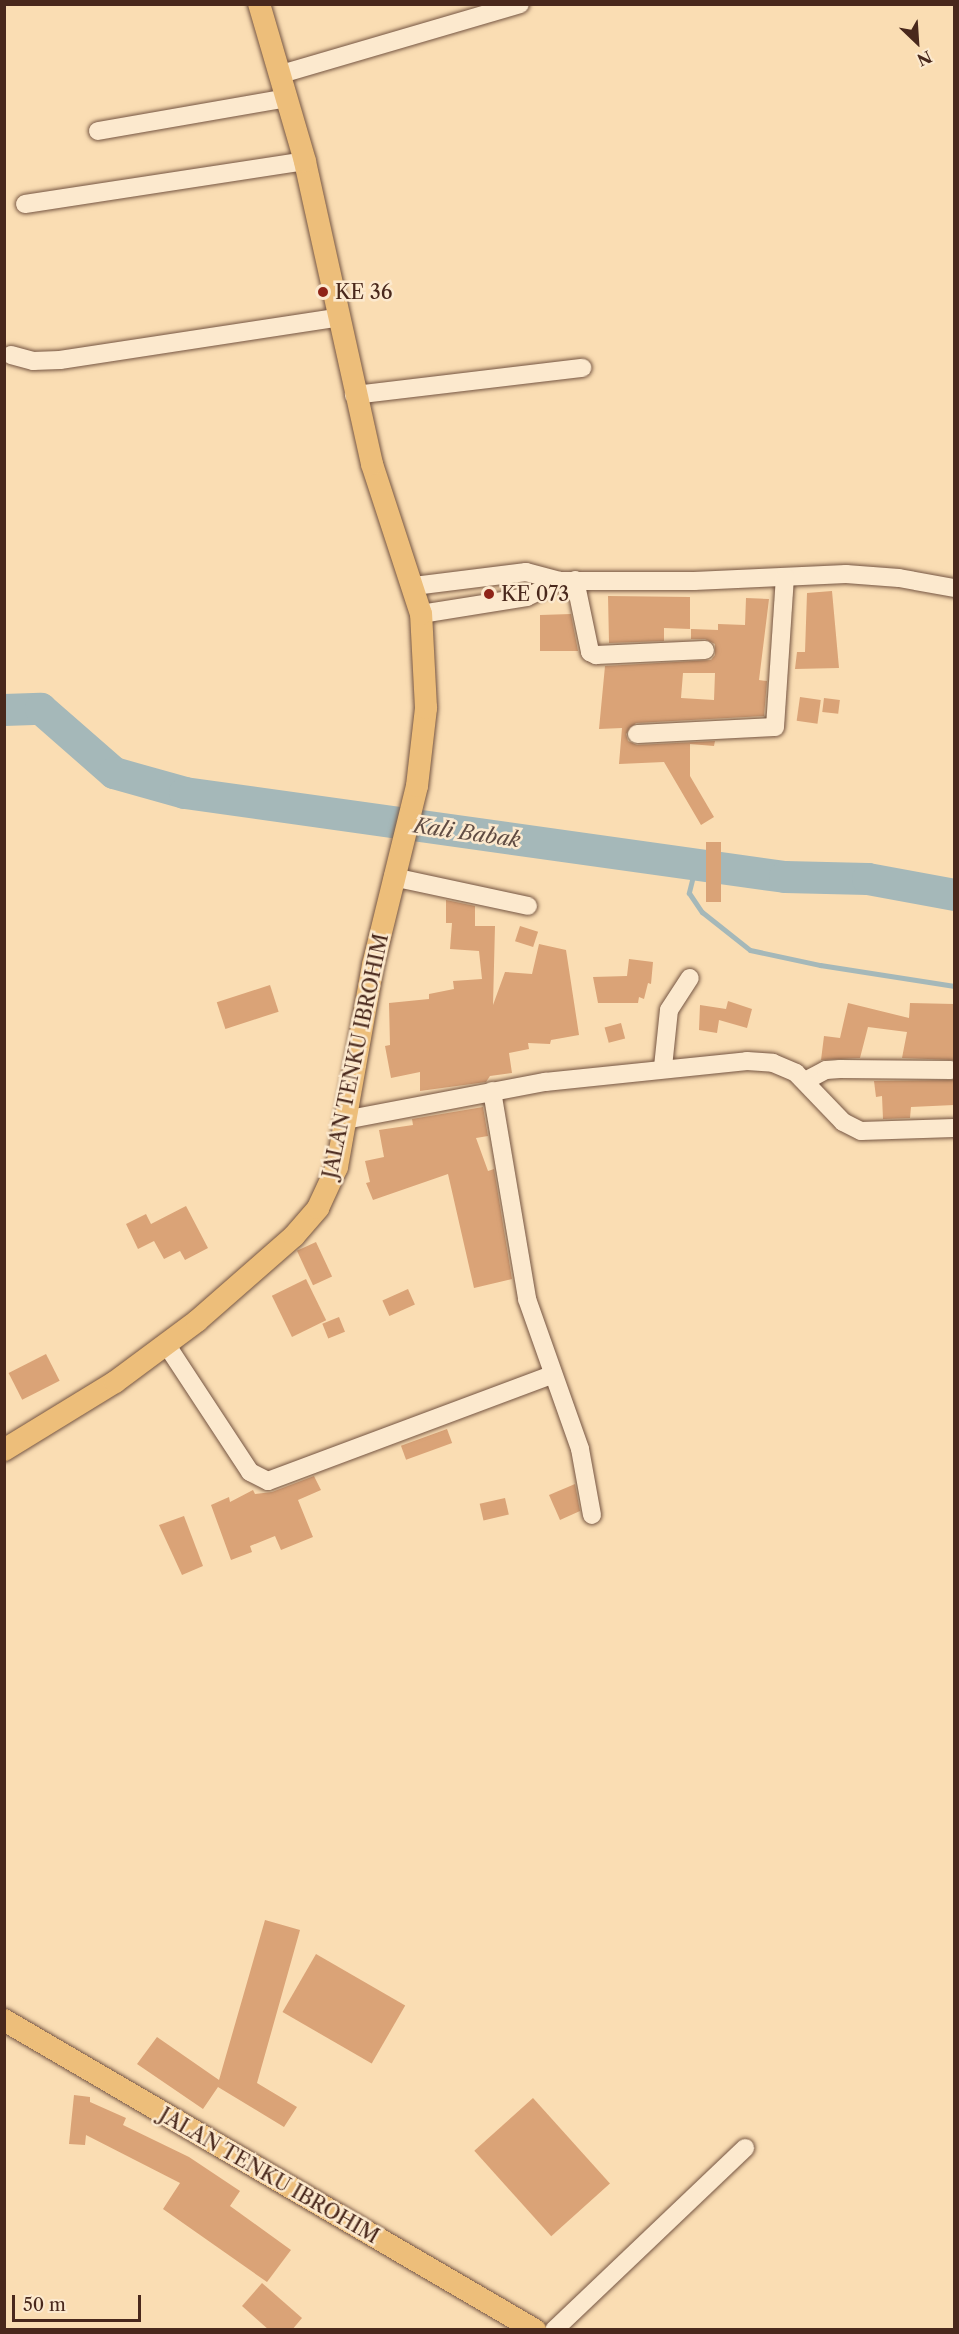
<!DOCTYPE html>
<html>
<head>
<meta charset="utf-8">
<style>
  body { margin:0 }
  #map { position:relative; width:959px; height:2334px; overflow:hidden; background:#faddb3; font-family:"Libre Caslon Text",serif }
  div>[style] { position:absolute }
  .stream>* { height:5px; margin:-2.5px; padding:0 2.5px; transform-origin:2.5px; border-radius:2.5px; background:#a5b8b9 }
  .river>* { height:32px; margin:-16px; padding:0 16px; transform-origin:16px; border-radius:16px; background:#a5b8b9 }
  .building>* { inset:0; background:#daa377; transform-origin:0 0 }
  .roads { filter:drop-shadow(0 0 2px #755542) drop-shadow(0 0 2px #755542) }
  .minor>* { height:18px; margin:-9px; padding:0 9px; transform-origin:9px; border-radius:9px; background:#fce9ce }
  .major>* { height:22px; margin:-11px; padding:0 11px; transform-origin:11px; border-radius:11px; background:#edbe7a }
  .dots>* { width:16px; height:16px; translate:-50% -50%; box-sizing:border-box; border:3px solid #fce9ce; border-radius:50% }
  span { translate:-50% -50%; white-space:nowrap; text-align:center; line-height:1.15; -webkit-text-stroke:5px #fce9ce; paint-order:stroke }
  .poi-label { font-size:20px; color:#49281c }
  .left { translate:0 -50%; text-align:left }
  .street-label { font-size:20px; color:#49281c }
  .water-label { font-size:21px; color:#604c43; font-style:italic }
  .frame { position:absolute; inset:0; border:6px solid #49281c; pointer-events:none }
  .north { position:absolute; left:887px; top:12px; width:60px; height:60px; -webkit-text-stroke:4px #fce9ce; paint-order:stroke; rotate:155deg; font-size:16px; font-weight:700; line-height:24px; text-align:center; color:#49281c }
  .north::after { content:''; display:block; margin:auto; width:21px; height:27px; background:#49281c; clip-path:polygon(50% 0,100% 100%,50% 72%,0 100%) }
  .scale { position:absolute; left:12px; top:2295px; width:129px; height:27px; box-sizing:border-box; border:3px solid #49281c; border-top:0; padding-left:8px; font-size:18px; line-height:21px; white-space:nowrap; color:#49281c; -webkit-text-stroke:4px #fce9ce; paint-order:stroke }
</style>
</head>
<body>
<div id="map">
  <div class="stream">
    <i style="left:696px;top:864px;width:30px;rotate:104deg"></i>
    <i style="left:689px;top:893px;width:23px;rotate:56deg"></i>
    <i style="left:702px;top:912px;width:61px;rotate:38.4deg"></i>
    <i style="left:750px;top:950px;width:72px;rotate:12.1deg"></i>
    <i style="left:820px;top:965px;width:136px;rotate:8.9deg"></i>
  </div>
  <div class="river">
    <i style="left:4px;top:710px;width:37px;rotate:-2deg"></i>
    <i style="left:41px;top:709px;width:97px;rotate:41.2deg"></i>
    <i style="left:114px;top:773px;width:74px;rotate:15.7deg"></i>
    <i style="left:185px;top:793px;width:606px;rotate:7.97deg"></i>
    <i style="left:785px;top:877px;width:83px;rotate:1.4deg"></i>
    <i style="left:868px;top:879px;width:87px;rotate:10.5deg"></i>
  </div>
  <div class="building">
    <i style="clip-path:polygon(832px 591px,839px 668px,795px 669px,797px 652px,805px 652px,807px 593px)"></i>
    <i style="clip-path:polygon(608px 596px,690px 597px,690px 629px,664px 628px,664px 641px,609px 643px)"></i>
    <i style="clip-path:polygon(evenodd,746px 598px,769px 599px,759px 680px,767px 681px,764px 716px,636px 723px,626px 734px,628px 741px,637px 745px,715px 741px,714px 746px,690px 744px,690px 776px,714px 817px,701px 825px,664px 762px,619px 764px,622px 728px,599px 729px,605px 666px,711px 660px,715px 655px,715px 644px,705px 639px,691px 639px,691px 629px,718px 630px,718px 624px,745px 625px,746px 598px,683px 673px,715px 673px,714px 700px,681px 698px,683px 673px)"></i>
    <i style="clip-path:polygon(571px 614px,578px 651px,540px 651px,540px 615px)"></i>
    <i style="left:800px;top:697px;width:21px;height:24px;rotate:8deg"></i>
    <i style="left:824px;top:698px;width:16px;height:14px;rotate:7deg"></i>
    <i style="left:706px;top:842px;width:15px;height:60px"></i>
    <i style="clip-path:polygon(446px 900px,475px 906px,475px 926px,495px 926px,493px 1005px,505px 972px,532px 974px,539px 944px,566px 950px,579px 1035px,551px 1040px,550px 1044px,528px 1043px,529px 1049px,509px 1053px,512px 1073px,490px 1076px,486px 1082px,420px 1091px,420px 1072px,391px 1078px,385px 1046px,390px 1045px,389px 1003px,429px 999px,429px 994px,454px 989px,453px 981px,482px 979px,479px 951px,450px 949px,452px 923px,446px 923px)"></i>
    <i style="left:520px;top:926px;width:19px;height:16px;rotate:18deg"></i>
    <i style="clip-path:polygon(629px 959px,653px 962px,651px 984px,648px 983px,644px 999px,639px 997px,638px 1003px,598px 1003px,593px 977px,627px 976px)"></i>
    <i style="left:270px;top:985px;width:28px;height:56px;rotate:72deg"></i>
    <i style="clip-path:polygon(728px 1001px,752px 1009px,747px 1028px,719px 1020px,717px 1033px,699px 1030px,700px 1005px,726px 1009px)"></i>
    <i style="clip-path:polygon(848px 1003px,909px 1018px,910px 1003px,954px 1004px,954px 1060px,902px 1058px,907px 1032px,868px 1027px,860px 1058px,821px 1060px,824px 1036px,840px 1038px)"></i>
    <i style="left:621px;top:1023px;width:16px;height:17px;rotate:75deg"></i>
    <i style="clip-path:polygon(954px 1080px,954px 1105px,911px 1107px,910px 1118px,883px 1119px,882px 1096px,876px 1097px,874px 1081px)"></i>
    <i style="clip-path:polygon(483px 1107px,488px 1136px,476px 1138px,488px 1171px,494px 1169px,512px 1279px,474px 1288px,448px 1174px,373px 1200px,366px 1183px,370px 1182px,365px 1161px,384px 1157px,379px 1130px,413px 1125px,412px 1119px)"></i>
    <i style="clip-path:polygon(186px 1206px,208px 1248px,185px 1260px,180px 1251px,164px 1259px,154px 1241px,138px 1249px,126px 1224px,146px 1214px,151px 1224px)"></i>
    <i style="left:316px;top:1242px;width:38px;height:21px;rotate:65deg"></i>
    <i style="left:306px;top:1279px;width:46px;height:38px;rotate:64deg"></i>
    <i style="left:408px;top:1289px;width:17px;height:28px;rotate:66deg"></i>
    <i style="left:339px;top:1317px;width:16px;height:18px;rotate:68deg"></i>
    <i style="left:46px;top:1354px;width:30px;height:42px;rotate:63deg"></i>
    <i style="left:447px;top:1429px;width:15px;height:49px;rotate:70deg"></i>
    <i style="clip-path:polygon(314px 1476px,321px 1490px,298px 1500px,313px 1537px,281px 1550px,275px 1536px,250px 1546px,252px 1552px,231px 1560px,211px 1505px,229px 1497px,230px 1502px,253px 1490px,255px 1494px,272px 1492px)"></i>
    <i style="clip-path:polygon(575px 1484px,580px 1511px,560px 1520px,549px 1495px)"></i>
    <i style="left:505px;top:1498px;width:17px;height:26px;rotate:77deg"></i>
    <i style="clip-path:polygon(184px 1516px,203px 1566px,182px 1575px,159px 1525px)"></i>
    <i style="clip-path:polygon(265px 1920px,300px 1930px,257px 2083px,297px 2107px,284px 2127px,218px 2087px,203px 2109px,137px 2064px,157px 2037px,219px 2080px)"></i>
    <i style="left:316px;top:1954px;width:103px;height:67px;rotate:30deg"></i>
    <i style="clip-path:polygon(74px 2095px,90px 2097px,90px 2102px,126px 2118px,123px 2125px,189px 2157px,240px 2191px,230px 2206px,291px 2250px,267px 2282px,163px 2209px,180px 2183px,86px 2135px,85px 2145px,69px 2144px)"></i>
    <i style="left:533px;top:2098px;width:115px;height:79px;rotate:48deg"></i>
    <i style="clip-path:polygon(262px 2283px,302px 2318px,292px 2330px,269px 2330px,242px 2306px)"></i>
  </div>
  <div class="roads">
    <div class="minor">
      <i style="left:281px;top:74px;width:249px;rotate:-16.3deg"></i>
      <i style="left:98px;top:131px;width:193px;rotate:-9.9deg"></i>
      <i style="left:25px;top:204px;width:283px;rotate:-8.7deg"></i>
      <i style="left:11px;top:355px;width:23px;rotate:15deg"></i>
      <i style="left:33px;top:361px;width:27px;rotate:-2deg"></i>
      <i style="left:60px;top:360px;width:284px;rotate:-8.7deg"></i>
      <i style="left:354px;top:395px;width:230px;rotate:-6.8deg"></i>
      <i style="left:575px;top:580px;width:74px;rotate:78.2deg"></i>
      <i style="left:590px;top:652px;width:7px;rotate:27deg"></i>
      <i style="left:596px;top:655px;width:109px;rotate:-2.6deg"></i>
      <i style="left:414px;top:586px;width:113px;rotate:-7.1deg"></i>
      <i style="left:526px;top:572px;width:35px;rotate:15deg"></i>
      <i style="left:560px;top:581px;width:134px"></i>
      <i style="left:694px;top:581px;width:152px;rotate:-2.6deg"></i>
      <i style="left:846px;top:574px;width:53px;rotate:4.3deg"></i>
      <i style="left:899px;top:578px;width:56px;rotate:10.3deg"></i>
      <i style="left:421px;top:614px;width:107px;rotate:-9.1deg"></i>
      <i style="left:527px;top:597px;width:37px;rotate:-26deg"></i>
      <i style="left:637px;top:734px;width:138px;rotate:-2.9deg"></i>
      <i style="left:775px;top:727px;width:150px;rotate:-86.2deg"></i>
      <i style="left:393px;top:877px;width:138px;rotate:12.1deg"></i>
      <i style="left:663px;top:1067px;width:57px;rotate:-84deg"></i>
      <i style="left:669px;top:1010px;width:38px;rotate:-57deg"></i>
      <i style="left:807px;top:1080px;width:21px;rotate:-28deg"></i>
      <i style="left:826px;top:1070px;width:14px;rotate:-4deg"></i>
      <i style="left:840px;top:1069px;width:111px;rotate:0.5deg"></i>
      <i style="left:492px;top:1091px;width:211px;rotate:80.4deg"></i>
      <i style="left:527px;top:1299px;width:159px;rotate:70.5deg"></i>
      <i style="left:580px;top:1449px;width:67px;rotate:79.7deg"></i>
      <i style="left:345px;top:1120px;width:204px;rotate:-10.8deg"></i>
      <i style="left:545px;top:1082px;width:203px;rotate:-5.9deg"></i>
      <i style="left:747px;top:1061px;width:26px;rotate:4deg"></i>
      <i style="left:773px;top:1063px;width:25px;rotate:23deg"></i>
      <i style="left:796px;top:1073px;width:68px;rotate:46.2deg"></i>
      <i style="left:843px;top:1122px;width:20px;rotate:27deg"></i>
      <i style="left:861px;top:1131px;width:93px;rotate:-1.8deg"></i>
      <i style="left:166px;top:1344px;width:153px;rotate:56.7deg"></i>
      <i style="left:250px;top:1472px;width:20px;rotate:27deg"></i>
      <i style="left:268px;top:1481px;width:303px;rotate:-20.5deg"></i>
      <i style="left:554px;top:2330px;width:264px;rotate:-43.6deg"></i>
    </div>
    <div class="major">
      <i style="left:4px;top:1450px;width:130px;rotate:-31.5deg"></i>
      <i style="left:115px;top:1382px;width:102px;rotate:-36.6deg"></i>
      <i style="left:197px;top:1321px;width:129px;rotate:-41.2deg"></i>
      <i style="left:294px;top:1236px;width:37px;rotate:-49deg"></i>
      <i style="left:318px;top:1208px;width:45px;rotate:-65.1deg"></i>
      <i style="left:337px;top:1167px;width:205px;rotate:-79.9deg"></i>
      <i style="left:373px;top:965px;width:184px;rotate:-76.2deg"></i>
      <i style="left:417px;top:786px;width:79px;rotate:-83.4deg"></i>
      <i style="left:426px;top:708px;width:94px;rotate:-93deg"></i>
      <i style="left:421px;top:614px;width:158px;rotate:-108.1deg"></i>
      <i style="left:372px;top:464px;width:310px;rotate:-102.5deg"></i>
      <i style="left:305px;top:161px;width:164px;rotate:-106.3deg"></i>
      <i style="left:4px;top:2020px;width:615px;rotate:30.28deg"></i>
    </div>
  </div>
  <div class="dots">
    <i style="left:323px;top:292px;background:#8f2418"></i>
    <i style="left:489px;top:594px;background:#8f2418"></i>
  </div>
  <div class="poi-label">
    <span class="left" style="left:335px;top:292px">KE 36</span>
    <span class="left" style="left:501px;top:594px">KE 073</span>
  </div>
  <div class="street-label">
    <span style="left:356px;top:1056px;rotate:-78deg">JALAN TENKU IBROHIM</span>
    <span style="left:269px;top:2176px;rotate:30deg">JALAN TENKU IBROHIM</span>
  </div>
  <div class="water-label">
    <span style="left:467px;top:833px;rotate:8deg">Kali Babak</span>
  </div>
  <div class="frame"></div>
  <div class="north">N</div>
  <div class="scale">50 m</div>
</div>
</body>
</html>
